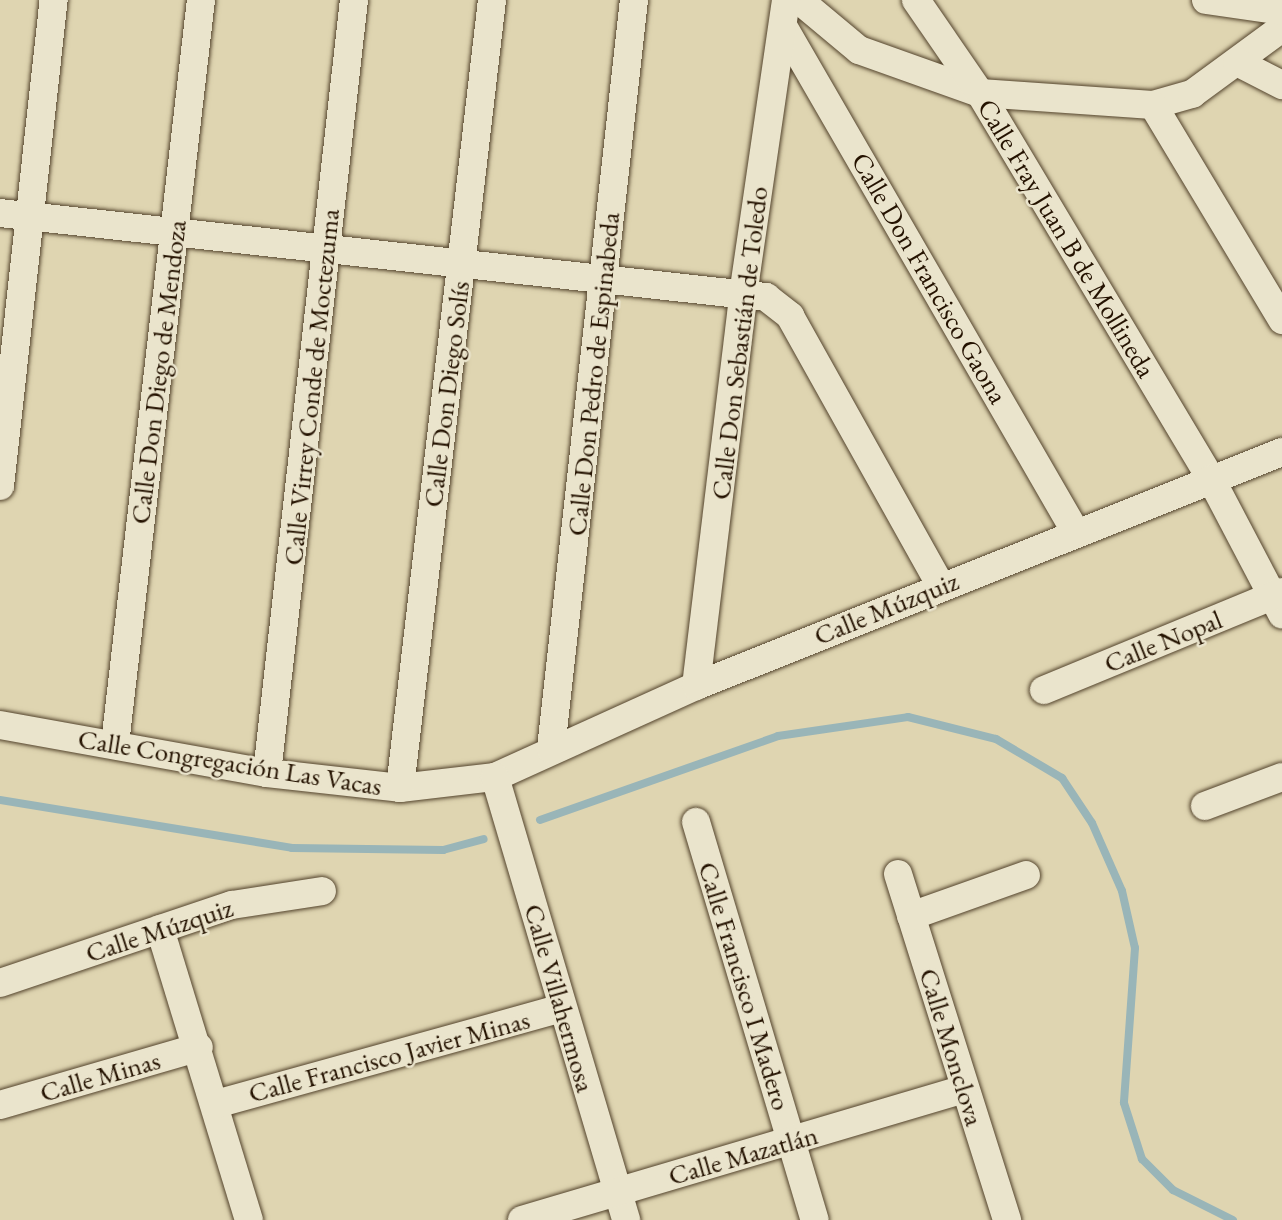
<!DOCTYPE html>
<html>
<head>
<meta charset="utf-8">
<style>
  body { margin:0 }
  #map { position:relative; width:1282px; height:1220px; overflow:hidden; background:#dfd5b1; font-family:"EB Garamond",serif }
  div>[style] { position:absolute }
  .stream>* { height:8px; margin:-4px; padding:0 4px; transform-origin:4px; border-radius:4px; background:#99b5b8 }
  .roads { filter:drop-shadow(0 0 2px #53432c) drop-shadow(0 0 2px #53432c) }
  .minor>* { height:28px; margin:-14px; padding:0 14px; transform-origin:14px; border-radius:14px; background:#eae4cc }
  span { translate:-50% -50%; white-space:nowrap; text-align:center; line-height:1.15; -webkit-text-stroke:5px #eae4cc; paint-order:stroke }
  .street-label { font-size:27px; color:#241200 }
</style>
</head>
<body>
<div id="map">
  <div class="stream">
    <i style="left:0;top:800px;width:296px;rotate:9.3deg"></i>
    <i style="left:292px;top:848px;width:151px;rotate:0.8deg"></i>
    <i style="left:443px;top:850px;width:42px;rotate:-15deg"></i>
    <i style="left:540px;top:820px;width:252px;rotate:-19.4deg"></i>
    <i style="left:778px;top:736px;width:131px;rotate:-8.3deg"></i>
    <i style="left:908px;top:717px;width:91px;rotate:14deg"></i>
    <i style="left:996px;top:739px;width:77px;rotate:30.6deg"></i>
    <i style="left:1062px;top:778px;width:54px;rotate:56.3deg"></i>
    <i style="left:1092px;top:823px;width:74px;rotate:66.2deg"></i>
    <i style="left:1122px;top:891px;width:58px;rotate:77.2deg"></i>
    <i style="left:1135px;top:948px;width:155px;rotate:94.1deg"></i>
    <i style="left:1124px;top:1103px;width:59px;rotate:72.2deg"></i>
    <i style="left:1142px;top:1159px;width:44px;rotate:45deg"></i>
    <i style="left:1173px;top:1190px;width:67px;rotate:26.6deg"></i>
  </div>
  <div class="roads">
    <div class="minor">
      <i style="left:799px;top:0;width:78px;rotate:39.8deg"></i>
      <i style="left:859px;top:50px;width:128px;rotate:19.6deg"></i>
      <i style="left:980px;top:93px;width:173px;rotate:4deg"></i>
      <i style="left:1153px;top:105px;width:41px;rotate:-15.8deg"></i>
      <i style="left:1192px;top:94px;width:112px;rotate:-36.3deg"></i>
      <i style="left:916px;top:0;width:113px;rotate:55.5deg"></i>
      <i style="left:980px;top:93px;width:450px;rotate:59.1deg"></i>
      <i style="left:1211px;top:479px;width:153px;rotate:62.3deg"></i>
      <i style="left:1206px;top:0;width:77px;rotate:8.2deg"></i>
      <i style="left:783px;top:26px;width:583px;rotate:59.96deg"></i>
      <i style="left:1237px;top:62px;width:51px;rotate:27.1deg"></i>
      <i style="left:1153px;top:105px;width:251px;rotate:59deg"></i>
      <i style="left:0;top:213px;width:771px;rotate:6.26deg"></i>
      <i style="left:766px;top:297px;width:31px;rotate:38deg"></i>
      <i style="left:790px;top:316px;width:309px;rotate:60.8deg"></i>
      <i style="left:0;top:486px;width:489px;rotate:-83.7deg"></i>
      <i style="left:696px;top:686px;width:394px;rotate:-83.1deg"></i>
      <i style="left:743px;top:295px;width:298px;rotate:-81.7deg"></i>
      <i style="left:1044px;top:690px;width:257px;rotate:-22.4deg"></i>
      <i style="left:0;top:725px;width:271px;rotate:10.2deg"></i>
      <i style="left:267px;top:773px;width:134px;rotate:6.4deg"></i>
      <i style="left:400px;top:788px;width:96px;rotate:-6.6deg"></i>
      <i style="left:495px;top:777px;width:221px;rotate:-24.4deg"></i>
      <i style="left:696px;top:686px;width:631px;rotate:-21.77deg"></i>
      <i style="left:115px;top:744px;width:749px;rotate:-83.41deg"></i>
      <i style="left:551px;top:749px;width:754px;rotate:-83.68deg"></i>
      <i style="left:267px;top:773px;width:778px;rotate:-83.58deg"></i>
      <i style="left:495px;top:777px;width:462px;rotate:73.5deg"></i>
      <i style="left:400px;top:788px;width:793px;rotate:-83.34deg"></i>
      <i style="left:1205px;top:806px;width:82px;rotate:-20.6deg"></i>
      <i style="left:696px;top:822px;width:415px;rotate:73.4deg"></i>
      <i style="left:898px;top:874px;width:363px;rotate:72.5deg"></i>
      <i style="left:911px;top:916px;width:122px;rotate:-19.6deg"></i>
      <i style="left:160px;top:929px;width:304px;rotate:73deg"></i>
      <i style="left:0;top:983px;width:245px;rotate:-18.6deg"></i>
      <i style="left:232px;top:905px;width:91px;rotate:-8.8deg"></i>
      <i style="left:216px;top:1104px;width:359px;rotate:-15.5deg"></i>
      <i style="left:0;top:1105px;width:207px;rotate:-16.2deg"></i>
      <i style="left:522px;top:1220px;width:461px;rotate:-16.5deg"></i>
    </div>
  </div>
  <div class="street-label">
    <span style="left:1067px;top:238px;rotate:59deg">Calle Fray Juan B de Mollineda</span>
    <span style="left:930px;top:278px;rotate:60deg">Calle Don Francisco Gaona</span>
    <span style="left:739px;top:343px;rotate:-83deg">Calle Don Sebastián de Toledo</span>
    <span style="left:158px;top:372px;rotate:-83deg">Calle Don Diego de Mendoza</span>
    <span style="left:593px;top:374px;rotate:-84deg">Calle Don Pedro de Espinabeda</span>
    <span style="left:311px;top:387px;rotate:-84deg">Calle Virrey Conde de Moctezuma</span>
    <span style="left:446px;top:394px;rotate:-83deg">Calle Don Diego Solís</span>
    <span style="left:886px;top:608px;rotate:-22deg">Calle Múzquiz</span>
    <span style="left:1163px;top:641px;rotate:-22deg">Calle Nopal</span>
    <span style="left:230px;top:762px;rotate:9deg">Calle Congregación Las Vacas</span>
    <span style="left:159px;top:930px;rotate:-18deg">Calle Múzquiz</span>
    <span style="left:745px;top:986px;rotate:73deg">Calle Francisco I Madero</span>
    <span style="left:560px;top:998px;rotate:74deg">Calle Villahermosa</span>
    <span style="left:952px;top:1047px;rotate:73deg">Calle Monclova</span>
    <span style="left:389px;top:1056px;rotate:-15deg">Calle Francisco Javier Minas</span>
    <span style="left:100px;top:1076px;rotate:-16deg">Calle Minas</span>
    <span style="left:743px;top:1155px;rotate:-16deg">Calle Mazatlán</span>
  </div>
</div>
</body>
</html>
